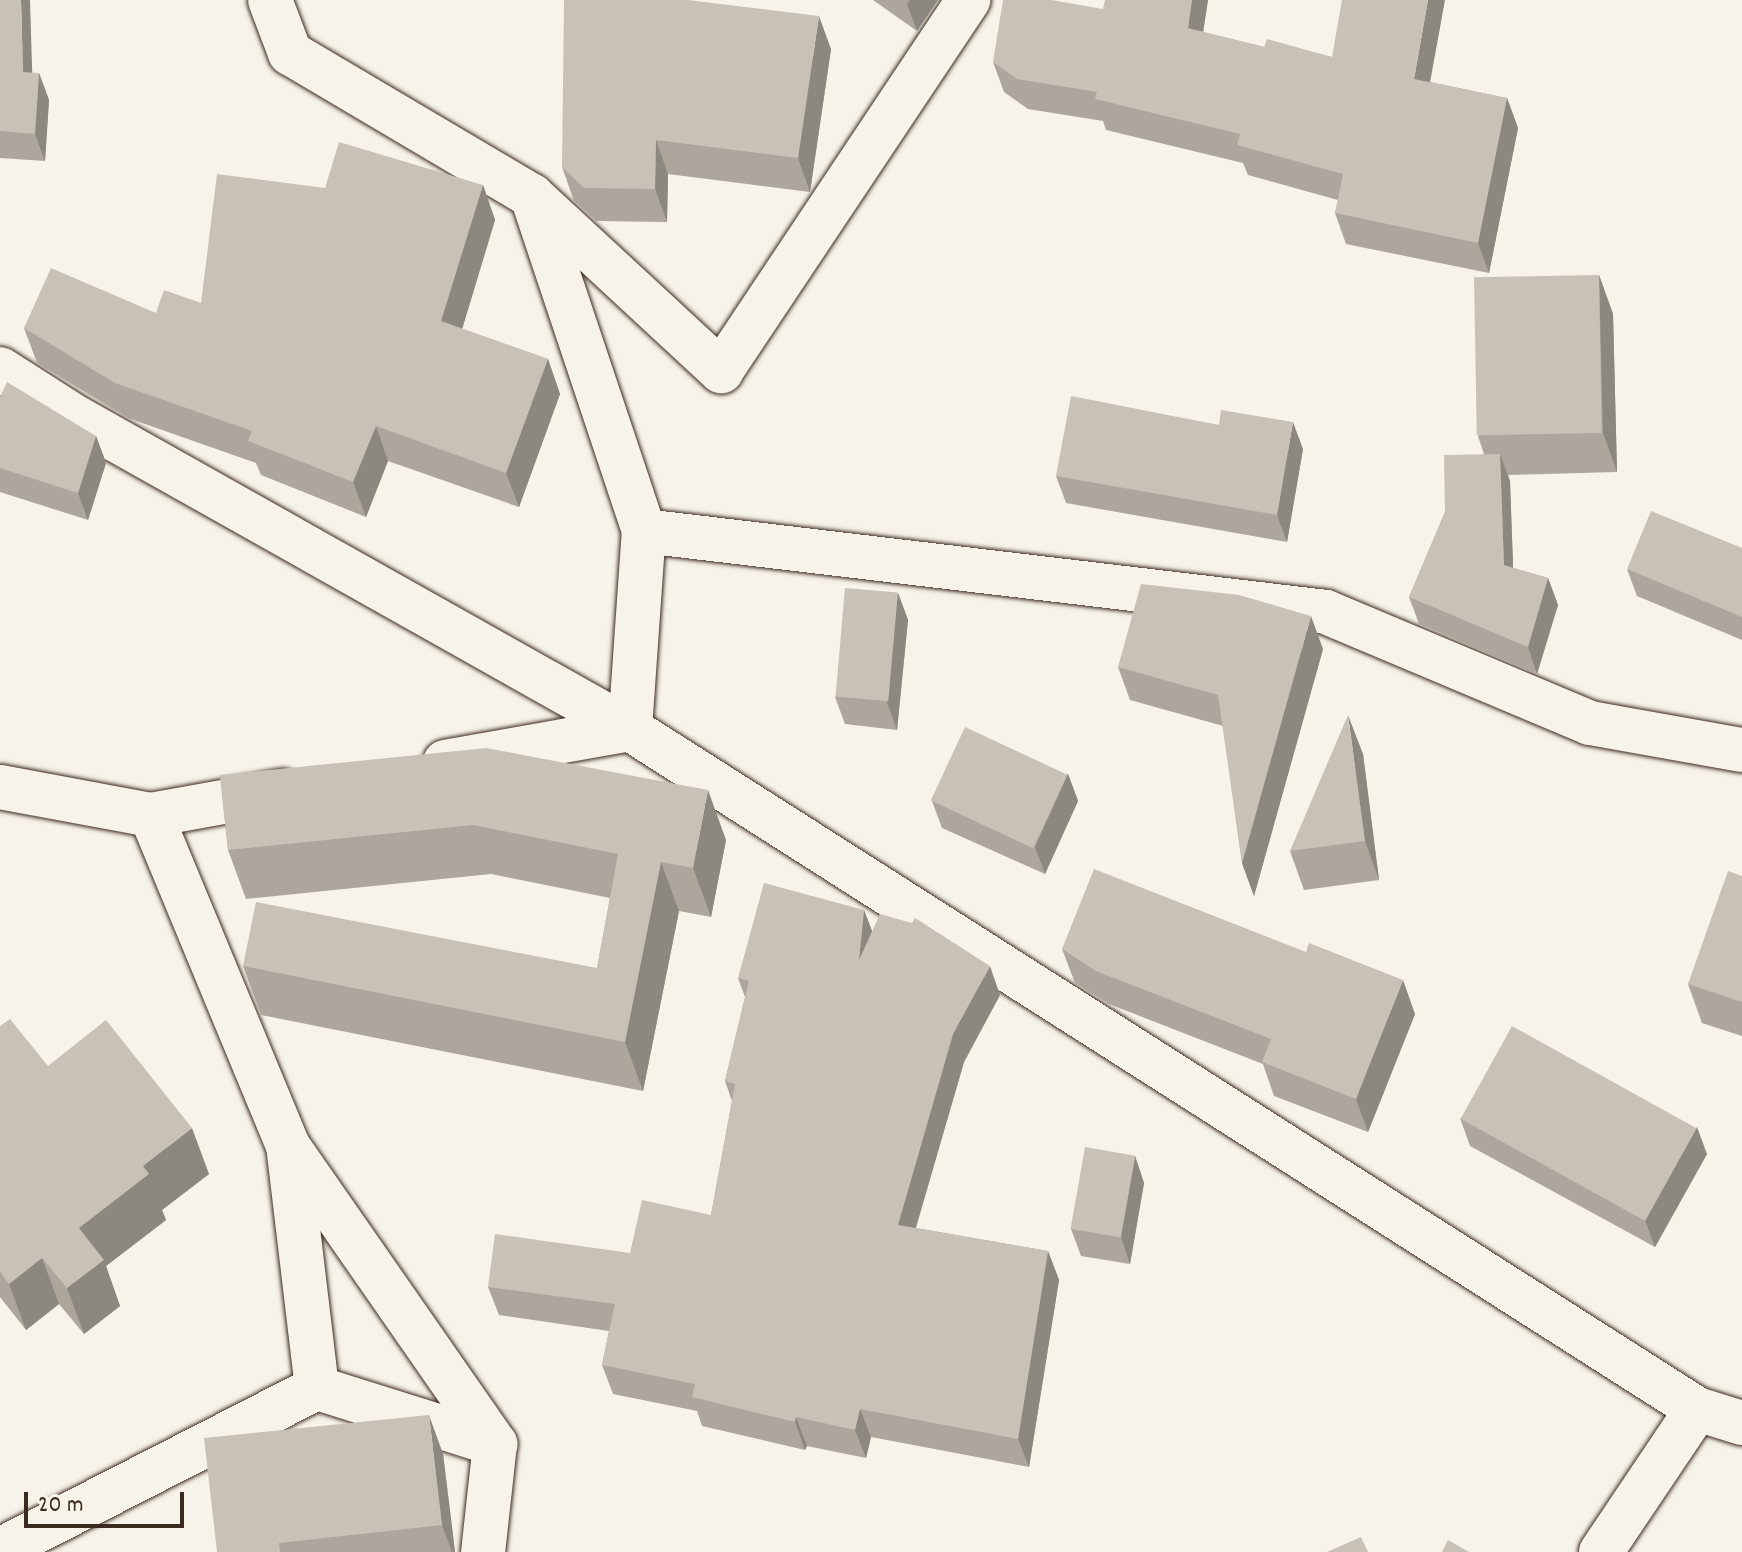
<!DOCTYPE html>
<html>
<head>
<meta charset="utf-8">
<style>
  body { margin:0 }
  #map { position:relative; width:1742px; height:1552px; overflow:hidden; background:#f7f3e8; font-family:Dekko,sans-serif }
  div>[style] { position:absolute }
  .roads { filter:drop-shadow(0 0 2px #3b2a1e) drop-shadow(0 0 2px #3b2a1e) }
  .street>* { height:44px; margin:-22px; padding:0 22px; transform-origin:22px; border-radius:22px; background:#f7f3e8 }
  .wall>* { inset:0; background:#aca69d }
  .shaded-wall>* { inset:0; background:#8c877f }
  .building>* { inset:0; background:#c8c1b6; transform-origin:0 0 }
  span { translate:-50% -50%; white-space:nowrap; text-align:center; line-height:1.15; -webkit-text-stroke:8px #f7f3e8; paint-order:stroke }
  .scale { position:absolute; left:24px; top:1492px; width:160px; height:36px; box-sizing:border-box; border:4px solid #3b2a1e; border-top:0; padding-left:10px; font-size:24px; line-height:28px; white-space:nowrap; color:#3b2a1e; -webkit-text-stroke:6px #f7f3e8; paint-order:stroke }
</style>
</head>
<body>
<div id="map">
  <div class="roads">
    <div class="street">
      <i style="left:270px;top:0;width:57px;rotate:69.3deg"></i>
      <i style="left:290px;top:53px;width:281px;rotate:30.6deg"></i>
      <i style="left:532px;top:196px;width:258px;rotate:42.8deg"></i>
      <i style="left:721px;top:371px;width:446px;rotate:-56.3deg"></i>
      <i style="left:0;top:369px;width:91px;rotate:32.5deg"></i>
      <i style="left:77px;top:418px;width:634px;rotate:29.35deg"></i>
      <i style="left:630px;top:729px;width:198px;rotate:-86deg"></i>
      <i style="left:644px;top:531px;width:353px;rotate:-108.5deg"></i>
      <i style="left:644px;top:531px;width:687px;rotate:6.77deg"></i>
      <i style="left:1326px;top:612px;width:286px;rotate:22.8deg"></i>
      <i style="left:1590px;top:723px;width:154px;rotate:10.1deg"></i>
      <i style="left:445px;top:762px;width:188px;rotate:-10.1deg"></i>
      <i style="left:630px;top:729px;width:1265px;rotate:32.51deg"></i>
      <i style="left:0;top:787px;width:154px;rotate:10.5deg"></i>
      <i style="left:151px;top:815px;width:134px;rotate:-10.3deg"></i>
      <i style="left:151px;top:815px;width:358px;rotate:67.5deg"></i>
      <i style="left:288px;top:1146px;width:363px;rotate:55.2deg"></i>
      <i style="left:495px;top:1444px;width:109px;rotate:96.3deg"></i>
      <i style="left:317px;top:1388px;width:187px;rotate:17.5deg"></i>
      <i style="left:0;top:1550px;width:356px;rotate:-27.1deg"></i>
      <i style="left:317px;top:1388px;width:237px;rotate:-96.8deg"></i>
      <i style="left:1601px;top:1552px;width:172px;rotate:-56.1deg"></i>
      <i style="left:1697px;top:1409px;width:47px;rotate:17.3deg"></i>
    </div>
  </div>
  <div class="wall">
    <i style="clip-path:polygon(0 0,32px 73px,39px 73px,49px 100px,45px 161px,0 158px)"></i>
    <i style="clip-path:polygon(873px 0,938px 0,917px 31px)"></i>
    <i style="clip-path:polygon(1208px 0,1203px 32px,1264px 47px,1332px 57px,1430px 82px,1507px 98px,1518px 128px,1489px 273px,1346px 244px,1335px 213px,1338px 200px,1248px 175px,1243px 163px,1106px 130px,1103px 121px,1028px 109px,1004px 92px,993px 62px,1103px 9px)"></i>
    <i style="clip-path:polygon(831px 49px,810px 192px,668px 174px,667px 222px,596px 221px,574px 201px,562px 167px)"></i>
    <i style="clip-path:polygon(483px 185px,495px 220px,462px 329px,548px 359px,560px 394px,519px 507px,388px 461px,366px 517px,261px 475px,256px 463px,128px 418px,37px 363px,24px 328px,156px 313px,201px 303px,325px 188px)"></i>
    <i style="clip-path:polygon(1599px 275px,1613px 314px,1617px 472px,1508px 475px,1510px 481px,1513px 568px,1548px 578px,1558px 605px,1537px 674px,1419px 624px,1409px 597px,1445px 512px,1484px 454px,1478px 436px)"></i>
    <i style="clip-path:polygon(0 397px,96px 436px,106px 463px,88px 520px,0 492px)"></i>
    <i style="clip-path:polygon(1303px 449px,1287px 542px,1066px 503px,1056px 476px)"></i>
    <i style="clip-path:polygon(1742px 548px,1742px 640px,1637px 596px,1627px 569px)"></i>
    <i style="clip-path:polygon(898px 593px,908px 620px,897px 730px,845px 724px,835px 697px)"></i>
    <i style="clip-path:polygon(1323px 649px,1254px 896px,1242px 863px,1223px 726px,1130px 700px,1118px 667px)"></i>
    <i style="clip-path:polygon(1363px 754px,1379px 880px,1304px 890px,1290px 851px)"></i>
    <i style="clip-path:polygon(1068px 774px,1078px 801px,1045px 874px,942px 828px,932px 801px)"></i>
    <i style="clip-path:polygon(220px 775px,726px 840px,711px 917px,679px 911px,643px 1091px,261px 1015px,243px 966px,597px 968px,610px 898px,491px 874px,246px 899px,228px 850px)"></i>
    <i style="clip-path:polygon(1742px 876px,1742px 1036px,1702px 1023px,1688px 984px)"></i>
    <i style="clip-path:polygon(864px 910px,872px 931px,1000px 995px,964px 1062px,916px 1228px,1048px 1251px,1059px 1280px,1029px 1467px,871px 1437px,866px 1458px,807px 1446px,805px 1450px,702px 1426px,697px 1411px,613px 1394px,602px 1365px,609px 1331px,499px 1315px,488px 1287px,630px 1253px,711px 1215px,732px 1101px,725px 1081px,745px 997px,738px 978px)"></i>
    <i style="clip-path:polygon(1062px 949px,1415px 1014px,1368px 1132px,1274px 1096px,1263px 1064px,1109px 1004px,1075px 983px)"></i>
    <i style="clip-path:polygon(0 1026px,48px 1066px,209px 1174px,162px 1210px,166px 1220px,106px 1266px,120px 1306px,84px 1334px,59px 1304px,26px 1330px,0 1297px)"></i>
    <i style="clip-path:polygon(1460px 1118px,1707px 1154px,1655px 1247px,1470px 1146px)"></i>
    <i style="clip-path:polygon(1135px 1156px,1144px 1183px,1130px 1264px,1081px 1256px,1071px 1229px)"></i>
    <i style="clip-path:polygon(443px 1454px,455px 1552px,217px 1552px)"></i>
  </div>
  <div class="shaded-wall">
    <i style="clip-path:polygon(21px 0,30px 0,33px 100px,23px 72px)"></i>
    <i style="clip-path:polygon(910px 0,938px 0,917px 31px,907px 4px)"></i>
    <i style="clip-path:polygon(1192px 0,1208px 0,1199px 59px,1188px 28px)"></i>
    <i style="clip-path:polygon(1428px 0,1445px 0,1425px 110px,1414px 79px)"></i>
    <i style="clip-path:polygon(819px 16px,831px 49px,810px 192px,798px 158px)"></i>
    <i style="clip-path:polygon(39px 73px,49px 100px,45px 161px,35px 134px)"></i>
    <i style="clip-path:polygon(1507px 98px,1518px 128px,1489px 273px,1478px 243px)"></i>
    <i style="clip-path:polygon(656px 140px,668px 174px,667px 222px,655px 189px)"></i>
    <i style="clip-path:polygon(483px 185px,495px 220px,454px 356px,441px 321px)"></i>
    <i style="clip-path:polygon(1599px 275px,1613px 314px,1617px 472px,1603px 433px)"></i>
    <i style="clip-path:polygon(548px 359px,560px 394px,519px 507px,506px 473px)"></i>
    <i style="clip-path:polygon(1293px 422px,1303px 449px,1287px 542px,1277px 515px)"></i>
    <i style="clip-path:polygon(376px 426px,388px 461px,366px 517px,353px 482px)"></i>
    <i style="clip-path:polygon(96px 436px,106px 463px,88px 520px,78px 493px)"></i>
    <i style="clip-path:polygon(1500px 454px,1510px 481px,1514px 592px,1504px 565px)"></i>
    <i style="clip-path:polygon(1548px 578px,1558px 605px,1537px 674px,1528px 647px)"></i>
    <i style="clip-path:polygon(898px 593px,908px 620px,897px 730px,887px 702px)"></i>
    <i style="clip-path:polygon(1311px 616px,1323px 649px,1254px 896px,1242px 863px)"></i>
    <i style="clip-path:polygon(1348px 715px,1363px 754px,1379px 880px,1365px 841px)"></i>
    <i style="clip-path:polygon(1068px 774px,1078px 801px,1045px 874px,1035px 847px)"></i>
    <i style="clip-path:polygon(708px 790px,726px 840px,711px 917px,693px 868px)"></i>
    <i style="clip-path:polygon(661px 862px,679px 911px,643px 1091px,625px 1042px)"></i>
    <i style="clip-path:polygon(864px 910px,875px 939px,859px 960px)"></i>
    <i style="clip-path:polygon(990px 966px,1000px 995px,964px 1062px,908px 1254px,898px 1225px,953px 1034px)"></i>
    <i style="clip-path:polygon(1403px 980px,1415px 1014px,1368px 1132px,1356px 1099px)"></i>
    <i style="clip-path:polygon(1697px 1127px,1707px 1154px,1655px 1247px,1645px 1220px)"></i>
    <i style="clip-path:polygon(192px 1128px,209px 1174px,162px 1210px,166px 1220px,106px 1266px,120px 1306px,84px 1334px,67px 1288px,79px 1228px,143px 1166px)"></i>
    <i style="clip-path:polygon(1135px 1156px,1144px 1183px,1130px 1264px,1121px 1237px)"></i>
    <i style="clip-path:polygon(1048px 1251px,1059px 1280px,1029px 1467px,1018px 1439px)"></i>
    <i style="clip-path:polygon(42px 1258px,59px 1304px,26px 1330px,9px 1284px)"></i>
    <i style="clip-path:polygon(860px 1409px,871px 1437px,866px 1458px,855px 1430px)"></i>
    <i style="clip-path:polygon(429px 1415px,443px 1454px,455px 1552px,452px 1552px,442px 1525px)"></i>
    <i style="clip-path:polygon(796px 1417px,807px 1446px,805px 1450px,795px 1422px)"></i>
  </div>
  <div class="building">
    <i style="clip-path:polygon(0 0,21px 0,23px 72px,39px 73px,35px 134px,0 131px)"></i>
    <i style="clip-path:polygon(564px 0,688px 0,819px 16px,798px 158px,656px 140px,655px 189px,584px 188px,562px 167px)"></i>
    <i style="clip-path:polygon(1003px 0,1051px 0,1103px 9px,1105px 0,1192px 0,1188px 28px,1264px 47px,1267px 39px,1332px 57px,1342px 0,1428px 0,1414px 79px,1507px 98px,1478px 243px,1335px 213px,1343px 174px,1237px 145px,1240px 134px,1095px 99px,1097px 92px,1017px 79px,993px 62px)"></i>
    <i style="clip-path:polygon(339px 142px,483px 185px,441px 321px,548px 359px,506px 473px,376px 426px,353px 482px,248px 441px,252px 431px,115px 383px,24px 328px,51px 268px,156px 313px,164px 290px,201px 303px,217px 174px,325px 188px)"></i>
    <i style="left:1599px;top:275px;width:158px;height:125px;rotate:89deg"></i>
    <i style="clip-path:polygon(7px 382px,96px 436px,78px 493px,0 468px,0 397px)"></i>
    <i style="clip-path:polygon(1071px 396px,1219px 425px,1221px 410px,1293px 422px,1277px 515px,1056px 476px)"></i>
    <i style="clip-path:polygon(1500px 454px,1504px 565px,1548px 578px,1528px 647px,1409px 597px,1445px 512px,1444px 455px)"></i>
    <i style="clip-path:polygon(1651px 511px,1742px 548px,1742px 617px,1627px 569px)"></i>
    <i style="clip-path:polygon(1141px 584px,1239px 595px,1311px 616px,1242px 863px,1218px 695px,1118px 667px)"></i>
    <i style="left:845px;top:588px;width:53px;height:109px;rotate:5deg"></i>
    <i style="clip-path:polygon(1348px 715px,1365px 841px,1290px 851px)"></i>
    <i style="left:965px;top:727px;width:113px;height:81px;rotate:25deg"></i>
    <i style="clip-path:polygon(486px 748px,708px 790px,693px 868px,661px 862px,625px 1042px,243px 966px,256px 902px,597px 968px,618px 854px,473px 825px,228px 850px,220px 775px)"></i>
    <i style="clip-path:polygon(1094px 869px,1306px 952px,1309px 943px,1403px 980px,1356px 1099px,1262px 1062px,1271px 1039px,1096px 971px,1062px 949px)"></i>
    <i style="clip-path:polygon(1728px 871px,1742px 876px,1742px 1002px,1688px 984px)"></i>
    <i style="clip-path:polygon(764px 883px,864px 910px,859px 960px,880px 914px,912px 923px,915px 918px,990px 966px,953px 1034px,898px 1225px,1048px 1251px,1018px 1439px,860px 1409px,855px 1430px,796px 1417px,795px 1422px,692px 1397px,695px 1384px,602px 1365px,615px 1304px,488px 1287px,495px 1234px,630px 1253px,642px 1200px,711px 1215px,735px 1084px,725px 1081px,749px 981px,738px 978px)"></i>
    <i style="clip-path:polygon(10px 1019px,48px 1066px,106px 1020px,192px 1128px,143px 1166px,149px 1174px,79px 1228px,104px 1260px,67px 1288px,42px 1258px,9px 1284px,0 1272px,0 1026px)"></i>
    <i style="left:1512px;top:1026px;width:211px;height:106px;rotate:29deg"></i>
    <i style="left:1085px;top:1147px;width:51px;height:83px;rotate:10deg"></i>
    <i style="clip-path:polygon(429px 1415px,442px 1525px,279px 1543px,280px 1552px,217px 1552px,204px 1438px)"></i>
    <i style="clip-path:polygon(1361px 1537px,1368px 1552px,1327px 1552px)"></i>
    <i style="clip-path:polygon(1448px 1540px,1469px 1552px,1442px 1552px)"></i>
  </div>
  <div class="scale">20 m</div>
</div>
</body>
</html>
